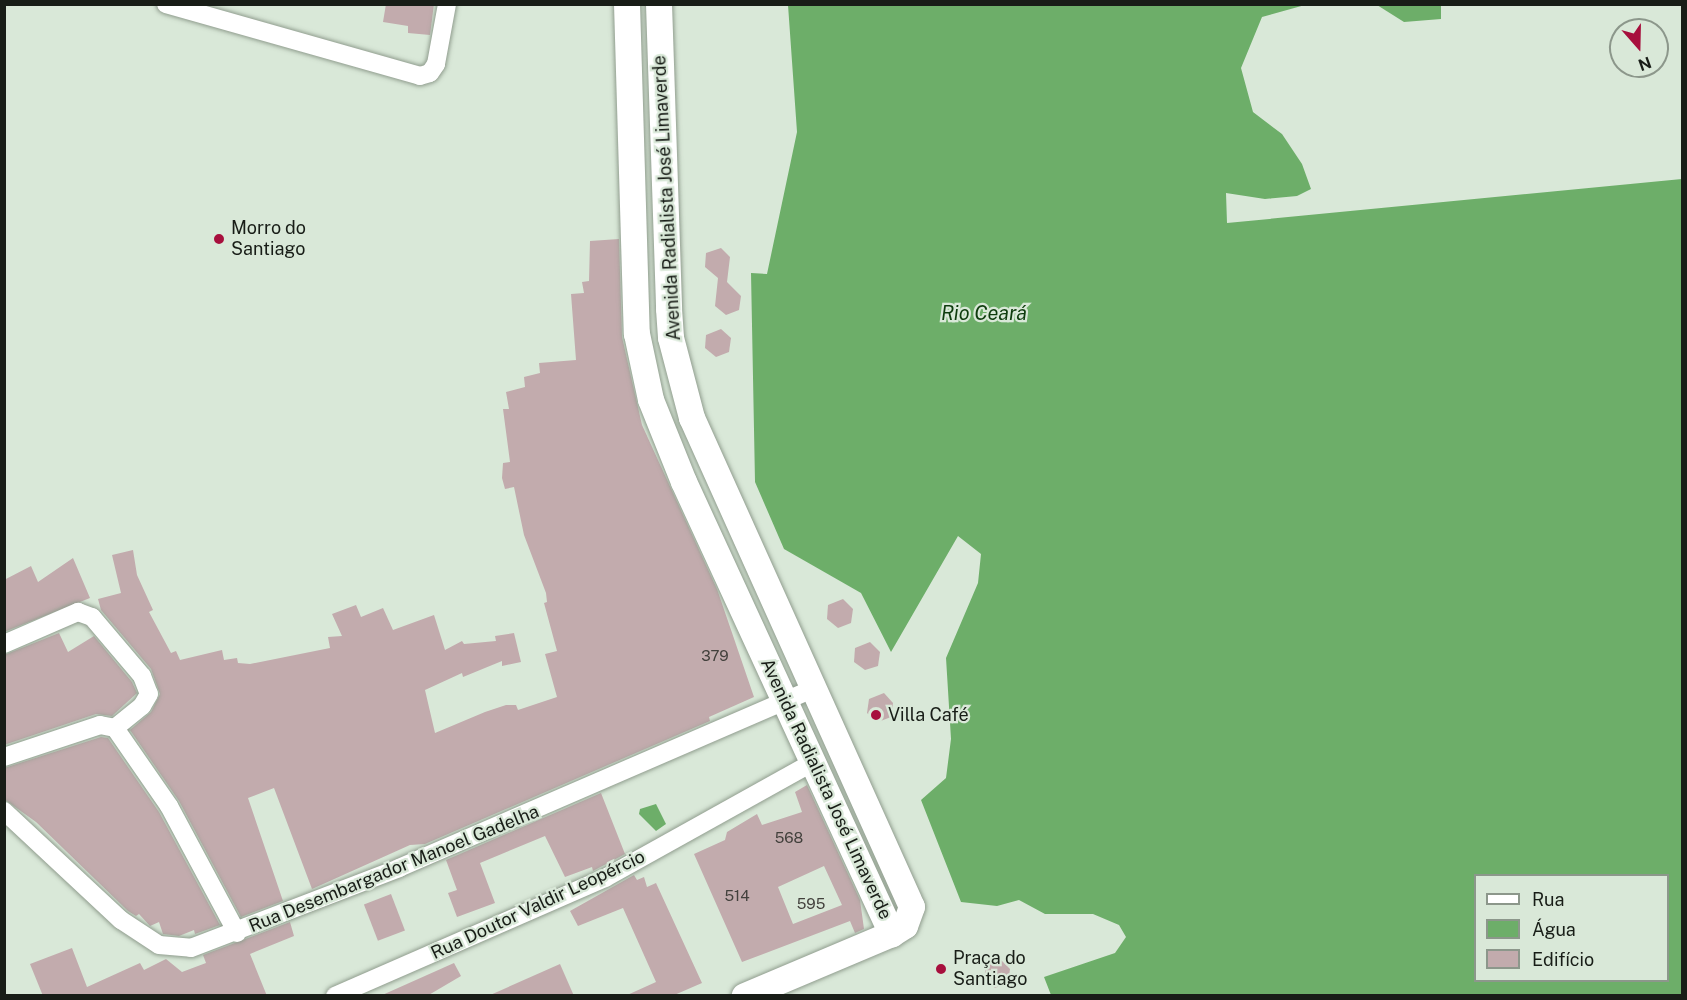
<!DOCTYPE html>
<html>
<head>
<meta charset="utf-8">
<style>
  body { margin:0 }
  #map { position:relative; width:1687px; height:1000px; overflow:hidden; background:#d9e8d8; font-family:"Public Sans",sans-serif }
  div>[style] { position:absolute }
  .water>* { inset:0; background:#6dae69 }
  .building>* { inset:0; background:#c2abad; transform-origin:0 0 }
  .roads { filter:drop-shadow(0 0 2px #909d8e) drop-shadow(0 0 2px #909d8e) }
  .minor>* { height:18px; margin:-9px; padding:0 9px; transform-origin:9px; border-radius:9px; background:#fff }
  .secondary>* { height:26px; margin:-13px; padding:0 13px; transform-origin:13px; border-radius:13px; background:#fff }
  .dots>* { width:16px; height:16px; translate:-50% -50%; box-sizing:border-box; border:3px solid #d9e8d8; border-radius:50% }
  span { translate:-50% -50%; white-space:nowrap; text-align:center; line-height:1.15; -webkit-text-stroke:4.5px #d9e8d8; paint-order:stroke }
  .number-label { font-size:15px; color:#42403c }
  .number-label span { -webkit-text-stroke-width:0 }
  .street-label { font-size:18px; color:#181d17 }
  .poi-label { font-size:18px; color:#181d17 }
  .left { translate:0 -50%; text-align:left }
  .water-label { font-size:20px; color:#0e3c0d; font-style:italic }
  .frame { position:absolute; inset:0; border:6px solid #181d17; pointer-events:none }
  .legend { position:absolute; left:1474px; top:874px; width:195px; height:108px; box-sizing:border-box; background:#d9e8d8; border:2px solid #8c978b; margin:0; padding:8px 10px; list-style:none; font-size:18px; color:#181d17 }
  .legend li { display:flex; align-items:center; gap:12px; height:30px }
  .legend b { width:30px; border:2px solid #8c978b }
  .north { position:absolute; left:1609px; top:18px; width:60px; height:60px; box-sizing:border-box; background:#d9e8d8; border:2px solid #8c978b; border-radius:50%; rotate:160deg; font-size:16px; font-weight:700; line-height:24px; text-align:center; color:#181d17 }
  .north::after { content:''; display:block; margin:auto; width:21px; height:27px; background:#a70f3d; clip-path:polygon(50% 0,100% 100%,50% 72%,0 100%) }
</style>
</head>
<body>
<div id="map">
  <div class="water">
    <i style="clip-path:polygon(evenodd,788px 5px,1305px 5px,1262px 17px,1241px 68px,1253px 112px,1282px 134px,1302px 164px,1311px 189px,1297px 196px,1265px 199px,1226px 193px,1227px 223px,1682px 179px,1682px 995px,1051px 995px,1044px 977px,1115px 953px,1126px 937px,1119px 925px,1093px 914px,1045px 914px,1019px 900px,997px 906px,961px 902px,921px 800px,946px 778px,951px 739px,946px 658px,978px 583px,981px 554px,958px 536px,891px 652px,861px 593px,784px 549px,755px 482px,751px 273px,767px 274px,797px 132px,788px 5px,1476px 876px,1668px 876px,1668px 980px,1476px 980px,1476px 876px)"></i>
    <i style="clip-path:polygon(1377px 5px,1441px 5px,1441px 19px,1404px 22px)"></i>
    <i style="clip-path:polygon(656px 804px,666px 824px,656px 831px,639px 814px,640px 809px)"></i>
  </div>
  <div class="building">
    <i style="clip-path:polygon(386px 4px,434px 4px,430px 35px,408px 33px,408px 26px,383px 22px)"></i>
    <i style="clip-path:polygon(619px 239px,622px 337px,642px 425px,717px 589px,754px 697px,709px 717px,710px 721px,425px 844px,410px 845px,312px 889px,274px 788px,248px 798px,283px 901px,241px 917px,179px 801px,130px 730px,151px 712px,160px 694px,151px 669px,101px 610px,98px 599px,121px 593px,112px 555px,133px 550px,137px 575px,153px 610px,149px 612px,171px 653px,176px 651px,180px 660px,222px 650px,224px 660px,237px 658px,238px 663px,250px 664px,330px 648px,328px 637px,342px 636px,332px 614px,356px 605px,361px 617px,383px 608px,393px 630px,434px 615px,445px 650px,462px 641px,464px 644px,496px 641px,495px 636px,514px 633px,521px 662px,502px 666px,502px 661px,463px 677px,462px 673px,425px 690px,435px 733px,485px 712px,506px 705px,516px 705px,518px 710px,557px 697px,545px 654px,557px 651px,544px 603px,547px 602px,546px 593px,524px 535px,514px 487px,505px 489px,502px 478px,503px 463px,510px 462px,503px 409px,509px 409px,506px 392px,525px 387px,524px 377px,540px 373px,539px 363px,576px 360px,571px 294px,584px 293px,582px 282px,589px 281px,590px 241px)"></i>
    <i style="clip-path:polygon(721px 248px,730px 257px,727px 282px,741px 296px,739px 310px,726px 315px,715px 306px,718px 278px,705px 267px,706px 253px)"></i>
    <i style="clip-path:polygon(721px 329px,731px 338px,729px 352px,716px 357px,705px 348px,706px 335px)"></i>
    <i style="clip-path:polygon(73px 558px,90px 598px,4px 632px,4px 580px,31px 566px,38px 582px)"></i>
    <i style="clip-path:polygon(843px 599px,853px 609px,851px 623px,838px 628px,827px 619px,828px 605px)"></i>
    <i style="clip-path:polygon(59px 633px,68px 652px,94px 636px,132px 682px,137px 693px,112px 716px,96px 714px,4px 745px,4px 655px)"></i>
    <i style="clip-path:polygon(870px 642px,880px 652px,878px 666px,865px 670px,854px 662px,855px 648px)"></i>
    <i style="clip-path:polygon(884px 693px,893px 703px,891px 717px,878px 722px,867px 713px,869px 699px)"></i>
    <i style="clip-path:polygon(101px 737px,108px 738px,159px 812px,220px 925px,195px 934px,194px 930px,179px 936px,163px 934px,159px 922px,150px 926px,139px 914px,136px 916px,128px 911px,36px 822px,4px 799px,4px 768px)"></i>
    <i style="clip-path:polygon(evenodd,807px 785px,860px 900px,864px 929px,855px 933px,850px 921px,742px 962px,694px 854px,725px 840px,727px 832px,757px 814px,762px 825px,802px 812px,795px 792px,807px 785px,824px 866px,842px 905px,793px 924px,778px 887px,824px 866px)"></i>
    <i style="clip-path:polygon(601px 793px,625px 854px,593px 871px,592px 867px,565px 877px,545px 836px,480px 863px,495px 903px,457px 917px,448px 893px,457px 890px,446px 860px)"></i>
    <i style="clip-path:polygon(634px 875px,637px 880px,644px 877px,647px 887px,656px 883px,702px 983px,672px 996px,625px 996px,656px 982px,623px 908px,578px 926px,570px 911px)"></i>
    <i style="left:391px;top:894px;width:39px;height:29px;rotate:69deg"></i>
    <i style="clip-path:polygon(290px 922px,294px 936px,250px 954px,267px 996px,43px 996px,30px 964px,72px 948px,87px 987px,140px 963px,144px 970px,166px 959px,182px 972px,206px 963px,203px 955px)"></i>
    <i style="clip-path:polygon(1000px 959px,1010px 969px,1008px 983px,995px 988px,984px 979px,986px 965px)"></i>
    <i style="clip-path:polygon(454px 963px,461px 976px,427px 996px,380px 996px)"></i>
    <i style="clip-path:polygon(560px 964px,574px 996px,488px 996px)"></i>
  </div>
  <div class="roads">
    <div class="minor">
      <i style="left:166px;top:4px;width:264px;rotate:15.8deg"></i>
      <i style="left:420px;top:76px;width:10px;rotate:-17deg"></i>
      <i style="left:430px;top:73px;width:11px;rotate:-56deg"></i>
      <i style="left:436px;top:64px;width:61px;rotate:-79.6deg"></i>
      <i style="left:4px;top:644px;width:81px;rotate:-23.4deg"></i>
      <i style="left:78px;top:612px;width:15px;rotate:20deg"></i>
      <i style="left:92px;top:617px;width:77px;rotate:49.7deg"></i>
      <i style="left:142px;top:676px;width:19px;rotate:69deg"></i>
      <i style="left:149px;top:694px;width:14px;rotate:120deg"></i>
      <i style="left:142px;top:706px;width:35px;rotate:141deg"></i>
      <i style="left:115px;top:728px;width:95px;rotate:55.3deg"></i>
      <i style="left:169px;top:806px;width:144px;rotate:61.8deg"></i>
      <i style="left:4px;top:757px;width:101px;rotate:-18.4deg"></i>
      <i style="left:100px;top:725px;width:15px;rotate:11deg"></i>
      <i style="left:4px;top:811px;width:160px;rotate:43deg"></i>
      <i style="left:121px;top:920px;width:45px;rotate:33.3deg"></i>
      <i style="left:159px;top:945px;width:32px;rotate:5deg"></i>
      <i style="left:191px;top:948px;width:223px;rotate:-21deg"></i>
      <i style="left:399px;top:868px;width:451px;rotate:-23.4deg"></i>
      <i style="left:335px;top:996px;width:295px;rotate:-23.6deg"></i>
      <i style="left:605px;top:878px;width:238px;rotate:-29.1deg"></i>
    </div>
    <div class="secondary">
      <i style="left:627px;top:4px;width:330px;rotate:88.3deg"></i>
      <i style="left:637px;top:334px;width:67px;rotate:78deg"></i>
      <i style="left:651px;top:400px;width:88px;rotate:68.1deg"></i>
      <i style="left:684px;top:482px;width:498px;rotate:65.3deg"></i>
      <i style="left:659px;top:4px;width:305px;rotate:88.1deg"></i>
      <i style="left:669px;top:309px;width:29px;rotate:86deg"></i>
      <i style="left:671px;top:338px;width:83px;rotate:75.3deg"></i>
      <i style="left:692px;top:418px;width:536px;rotate:65.78deg"></i>
      <i style="left:912px;top:907px;width:20px;rotate:110deg"></i>
      <i style="left:905px;top:926px;width:15px;rotate:148deg"></i>
      <i style="left:892px;top:934px;width:160px;rotate:157.1deg"></i>
    </div>
  </div>
  <div class="dots">
    <i style="left:219px;top:239px;background:#a70f3d"></i>
    <i style="left:876px;top:715px;background:#a70f3d"></i>
    <i style="left:941px;top:969px;background:#a70f3d"></i>
  </div>
  <div class="number-label">
    <span style="left:715px;top:656px">379</span>
    <span style="left:789px;top:838px">568</span>
    <span style="left:737px;top:896px">514</span>
    <span style="left:811px;top:904px">595</span>
  </div>
  <div class="street-label">
    <span style="left:667px;top:198px;rotate:-93deg">Avenida Radialista José Limaverde</span>
    <span style="left:826px;top:789px;rotate:65deg">Avenida Radialista José Limaverde</span>
    <span style="left:394px;top:869px;rotate:-22deg">Rua Desembargador Manoel Gadelha</span>
    <span style="left:538px;top:905px;rotate:-25deg">Rua Doutor Valdir Leopércio</span>
  </div>
  <div class="poi-label">
    <span class="left" style="left:231px;top:239px">Morro do<br>Santiago</span>
    <span class="left" style="left:888px;top:715px">Villa Café</span>
    <span class="left" style="left:953px;top:969px">Praça do<br>Santiago</span>
  </div>
  <div class="water-label">
    <span style="left:984px;top:313px">Rio Ceará</span>
  </div>
  <div class="frame"></div>
  <ul class="legend">
  <li><b style="height:8px;background:#fff"></b>Rua</li>
  <li><b style="height:16px;background:#6dae69"></b>Água</li>
  <li><b style="height:16px;background:#c2abad"></b>Edifício</li>
  </ul>
  <div class="north">N</div>
</div>
</body>
</html>
